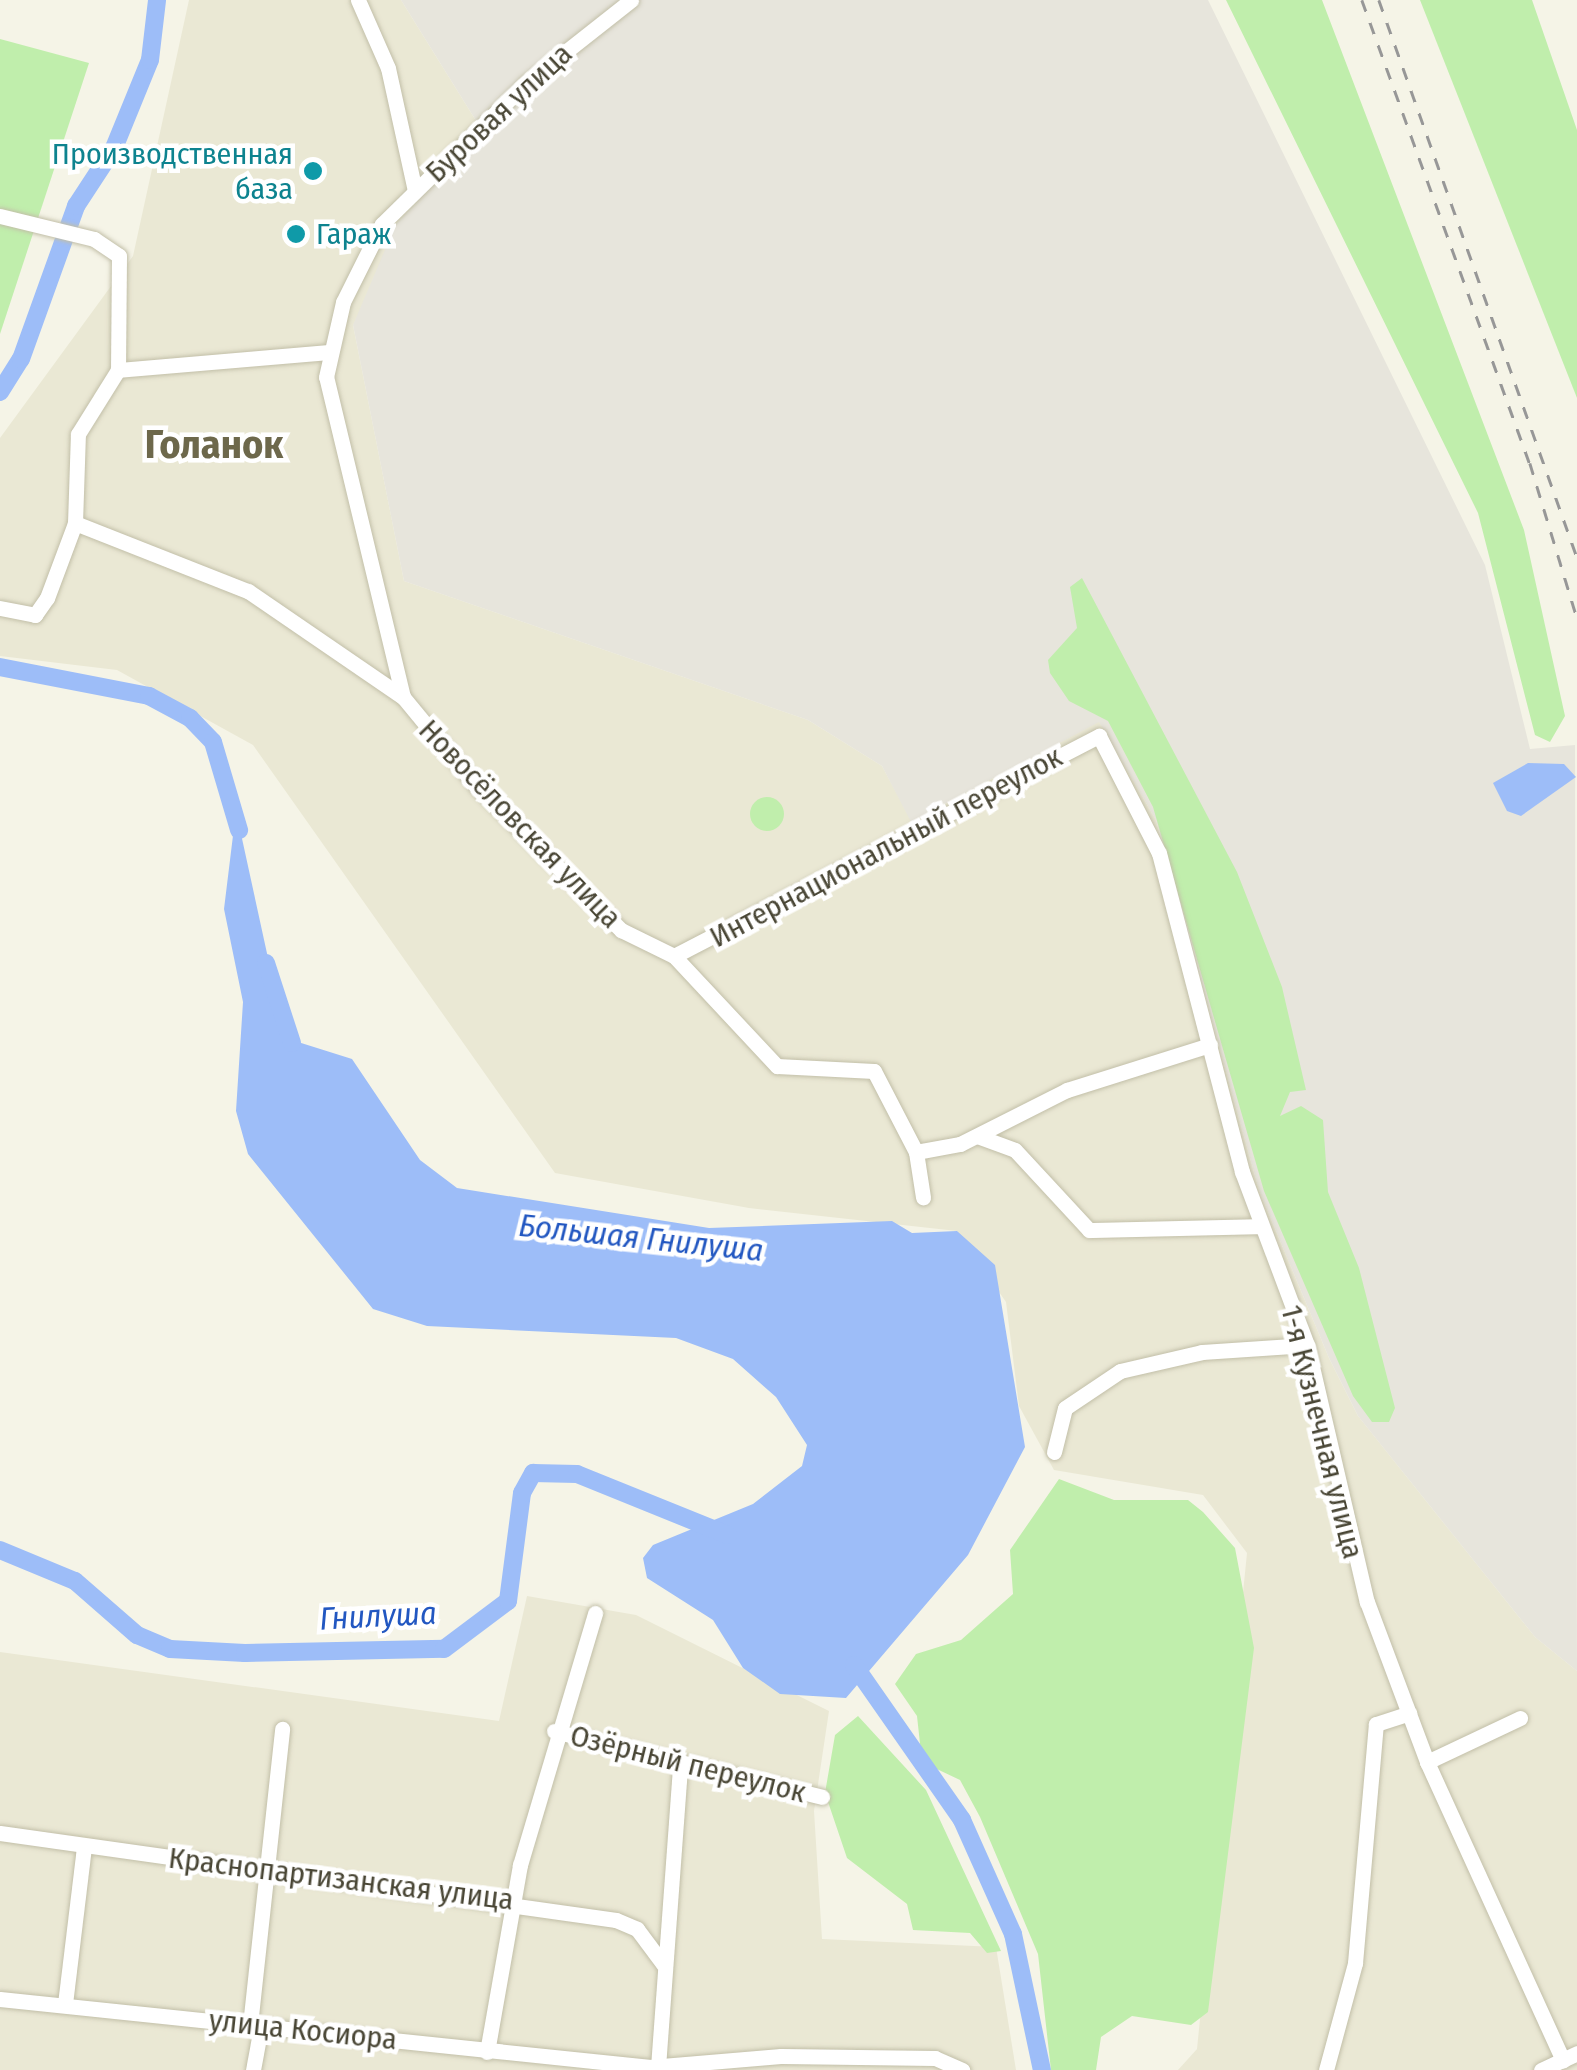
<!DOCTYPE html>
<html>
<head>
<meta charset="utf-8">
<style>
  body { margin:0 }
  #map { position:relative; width:1577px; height:2070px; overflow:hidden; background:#f5f4e7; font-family:"Fira Sans Condensed",sans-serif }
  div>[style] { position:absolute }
  .residential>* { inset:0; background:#eae8d4 }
  .industrial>* { inset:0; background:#e7e5dc }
  .green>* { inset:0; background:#c0eeac }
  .round { border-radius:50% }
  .water>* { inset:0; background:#9dbdf8 }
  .river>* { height:18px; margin:-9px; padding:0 9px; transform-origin:9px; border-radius:9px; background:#9dbdf8 }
  .roads { filter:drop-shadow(0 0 2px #c2bfa8) drop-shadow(0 0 2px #c2bfa8) }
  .minor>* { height:15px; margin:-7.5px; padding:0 7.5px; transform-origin:7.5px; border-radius:7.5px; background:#fff }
  .rail>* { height:2.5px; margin-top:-1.25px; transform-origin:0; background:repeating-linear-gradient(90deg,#979797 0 12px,transparent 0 24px) }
  .dots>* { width:28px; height:28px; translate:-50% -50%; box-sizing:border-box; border:5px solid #fff; border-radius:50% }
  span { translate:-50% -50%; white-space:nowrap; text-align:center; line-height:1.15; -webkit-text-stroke:9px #fff; paint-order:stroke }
  .street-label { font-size:30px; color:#494635 }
  .culture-label { font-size:30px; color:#0d838f }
  .right { translate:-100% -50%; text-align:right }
  .left { translate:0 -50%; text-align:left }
  .water-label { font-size:32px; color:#2257c1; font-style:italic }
  .district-label { font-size:40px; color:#6d684b; font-weight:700 }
</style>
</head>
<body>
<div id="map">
  <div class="residential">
    <i style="clip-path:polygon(189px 0,401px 0,483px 132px,353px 325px,404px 581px,808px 720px,882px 766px,912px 822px,1099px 721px,1156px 820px,1259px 1190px,1329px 1358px,1358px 1416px,1535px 1637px,1577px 1671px,1577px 2070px,1178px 2070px,1197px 2049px,1247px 1553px,1203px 1495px,1054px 1470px,1019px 1406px,1006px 1302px,957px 1231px,749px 1208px,555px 1173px,253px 745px,117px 670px,0 656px,0 438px,133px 256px)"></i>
    <i style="clip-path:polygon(527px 1596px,636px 1615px,829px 1711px,814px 1811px,822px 1939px,996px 1947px,1016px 2070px,0 2070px,0 1652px,499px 1721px)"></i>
  </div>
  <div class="industrial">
    <i style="clip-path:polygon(401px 0,1208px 0,1485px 565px,1530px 749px,1575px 745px,1577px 1671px,1535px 1637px,1358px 1416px,1329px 1358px,1259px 1190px,1156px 820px,1099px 722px,911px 822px,882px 766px,808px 720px,404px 581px,353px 325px,396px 224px,483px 132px)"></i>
  </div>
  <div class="green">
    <i style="clip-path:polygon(1226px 0,1322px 0,1524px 530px,1565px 716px,1550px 742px,1535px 735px,1478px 513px)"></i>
    <i style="clip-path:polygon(1420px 0,1532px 0,1577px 130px,1577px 398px)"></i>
    <i style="clip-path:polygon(0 39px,89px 63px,0 334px)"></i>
    <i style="clip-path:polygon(1082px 578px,1237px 872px,1282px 987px,1306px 1090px,1290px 1092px,1280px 1116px,1301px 1106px,1323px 1120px,1328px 1192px,1359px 1268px,1395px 1408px,1389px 1422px,1372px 1422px,1353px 1396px,1264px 1191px,1153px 807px,1108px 721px,1069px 701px,1050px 673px,1048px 660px,1077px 628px,1070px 587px)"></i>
    <i class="round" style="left:750px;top:797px;width:34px;height:34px"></i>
    <i style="clip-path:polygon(1059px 1479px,1114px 1500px,1188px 1500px,1203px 1512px,1235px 1548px,1254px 1648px,1208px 2012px,1191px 2025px,1132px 2016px,1101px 2037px,1096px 2070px,1051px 2070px,1038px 1954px,980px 1817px,960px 1780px,922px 1762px,917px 1716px,895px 1684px,916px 1654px,961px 1640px,1013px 1594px,1010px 1550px)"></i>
    <i style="clip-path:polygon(858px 1716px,926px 1790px,1001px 1951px,987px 1953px,970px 1933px,913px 1930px,907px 1904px,847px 1858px,825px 1793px,835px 1735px)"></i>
  </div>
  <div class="water">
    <i style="clip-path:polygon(1528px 763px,1564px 764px,1576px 777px,1521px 816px,1507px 811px,1493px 783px)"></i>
    <i style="clip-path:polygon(236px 811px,280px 1013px,298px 1042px,352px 1059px,420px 1160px,457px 1188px,709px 1228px,892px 1221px,912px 1233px,957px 1231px,995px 1265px,1025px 1447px,968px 1555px,846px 1698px,780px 1694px,743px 1668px,713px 1620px,647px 1578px,643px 1558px,653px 1545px,753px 1504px,802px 1466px,807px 1445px,776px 1397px,733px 1359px,676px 1338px,427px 1326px,373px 1309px,248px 1154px,236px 1111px,243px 1002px,224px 909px)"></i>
  </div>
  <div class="river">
    <i style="left:0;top:392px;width:39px;rotate:-58deg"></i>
    <i style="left:21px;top:359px;width:163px;rotate:-70.2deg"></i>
    <i style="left:76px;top:206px;width:69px;rotate:-56.8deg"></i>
    <i style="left:114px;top:148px;width:95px;rotate:-67.8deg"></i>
    <i style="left:150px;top:60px;width:60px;rotate:-83.3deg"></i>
    <i style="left:0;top:667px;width:152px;rotate:11deg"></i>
    <i style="left:149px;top:696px;width:47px;rotate:28.2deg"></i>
    <i style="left:190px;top:718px;width:33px;rotate:46deg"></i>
    <i style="left:213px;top:742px;width:92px;rotate:73.5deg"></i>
    <i style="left:266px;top:963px;width:84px;rotate:72deg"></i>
    <i style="left:0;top:1550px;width:81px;rotate:22.5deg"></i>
    <i style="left:75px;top:1581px;width:82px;rotate:41.1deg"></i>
    <i style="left:137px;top:1635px;width:36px;rotate:23deg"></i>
    <i style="left:170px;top:1649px;width:75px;rotate:3.1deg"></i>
    <i style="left:245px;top:1653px;width:199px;rotate:-1.2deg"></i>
    <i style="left:444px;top:1649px;width:80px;rotate:-36.9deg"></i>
    <i style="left:508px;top:1601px;width:109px;rotate:-82.6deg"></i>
    <i style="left:522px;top:1493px;width:23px;rotate:-61deg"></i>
    <i style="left:533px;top:1473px;width:44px;rotate:1.3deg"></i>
    <i style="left:577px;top:1474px;width:163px;rotate:22deg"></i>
    <i style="left:854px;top:1665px;width:189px;rotate:55.1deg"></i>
    <i style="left:962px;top:1820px;width:125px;rotate:65.9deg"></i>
    <i style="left:1013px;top:1934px;width:139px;rotate:78deg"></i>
  </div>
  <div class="roads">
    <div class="minor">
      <i style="left:358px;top:0;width:74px;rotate:66.2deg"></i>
      <i style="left:388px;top:68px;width:126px;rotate:77.6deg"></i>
      <i style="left:0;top:216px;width:97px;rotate:13.7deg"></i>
      <i style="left:94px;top:239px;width:30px;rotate:34deg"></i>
      <i style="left:119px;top:256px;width:114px;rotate:90.5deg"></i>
      <i style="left:75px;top:523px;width:186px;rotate:21.5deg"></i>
      <i style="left:248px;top:591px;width:188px;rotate:34.4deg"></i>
      <i style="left:403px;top:697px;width:118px;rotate:50.5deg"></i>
      <i style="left:478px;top:788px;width:202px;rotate:44.8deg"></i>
      <i style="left:621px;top:930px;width:59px;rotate:26.1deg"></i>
      <i style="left:674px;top:956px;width:151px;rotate:46.9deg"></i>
      <i style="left:777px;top:1066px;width:97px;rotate:3deg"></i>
      <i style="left:874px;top:1071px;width:91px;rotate:62.6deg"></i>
      <i style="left:916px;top:1152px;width:46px;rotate:81.2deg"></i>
      <i style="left:0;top:608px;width:36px;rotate:11deg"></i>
      <i style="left:35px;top:615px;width:21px;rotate:-55deg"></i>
      <i style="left:47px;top:598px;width:80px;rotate:-69.5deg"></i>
      <i style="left:75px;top:523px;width:89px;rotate:-88.1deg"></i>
      <i style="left:78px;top:434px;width:75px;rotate:-58deg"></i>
      <i style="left:118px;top:370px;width:210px;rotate:-4.9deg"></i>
      <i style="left:403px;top:697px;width:329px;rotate:-103.5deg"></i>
      <i style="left:326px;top:377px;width:77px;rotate:-77.2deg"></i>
      <i style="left:343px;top:302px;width:87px;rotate:-63.4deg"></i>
      <i style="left:382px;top:224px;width:202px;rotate:-44.4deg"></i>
      <i style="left:526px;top:83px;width:134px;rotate:-38.3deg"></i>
      <i style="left:674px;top:956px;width:479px;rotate:-27.4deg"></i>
      <i style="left:1099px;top:736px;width:131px;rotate:62.9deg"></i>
      <i style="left:1159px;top:853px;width:330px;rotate:75.4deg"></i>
      <i style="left:1242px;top:1172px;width:185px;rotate:69.4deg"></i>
      <i style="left:1307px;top:1345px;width:264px;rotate:76.9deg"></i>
      <i style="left:1367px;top:1602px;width:171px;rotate:69.4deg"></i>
      <i style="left:1427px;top:1762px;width:328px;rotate:65.5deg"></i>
      <i style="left:977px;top:1136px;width:40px;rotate:20.2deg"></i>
      <i style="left:1015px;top:1150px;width:109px;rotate:47.2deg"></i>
      <i style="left:1089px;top:1230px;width:170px;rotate:-1.3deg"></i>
      <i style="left:916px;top:1152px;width:45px;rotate:-10.3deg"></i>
      <i style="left:960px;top:1144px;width:120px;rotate:-26.8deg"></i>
      <i style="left:1067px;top:1090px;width:150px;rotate:-17.5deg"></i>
      <i style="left:1054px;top:1452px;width:45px;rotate:-76deg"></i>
      <i style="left:1065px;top:1408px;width:66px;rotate:-33.9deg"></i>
      <i style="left:1120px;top:1371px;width:84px;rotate:-13deg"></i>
      <i style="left:1202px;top:1352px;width:105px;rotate:-3.8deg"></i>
      <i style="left:554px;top:1731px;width:276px;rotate:13.8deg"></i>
      <i style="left:1427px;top:1762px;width:103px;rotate:-25.3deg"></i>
      <i style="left:0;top:1833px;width:622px;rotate:8.04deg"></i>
      <i style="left:616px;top:1920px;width:23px;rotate:23deg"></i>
      <i style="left:637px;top:1929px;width:44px;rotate:53.4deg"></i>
      <i style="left:0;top:1999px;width:654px;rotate:5.97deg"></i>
      <i style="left:650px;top:2067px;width:131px;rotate:-4.8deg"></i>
      <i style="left:781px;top:2056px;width:154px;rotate:0.7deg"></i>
      <i style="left:935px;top:2058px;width:30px;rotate:24deg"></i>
      <i style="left:65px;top:2004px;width:159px;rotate:-83.1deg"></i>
      <i style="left:250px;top:2025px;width:298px;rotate:-83.8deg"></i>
      <i style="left:487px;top:2052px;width:190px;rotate:-80deg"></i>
      <i style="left:520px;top:1865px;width:263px;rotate:-73.4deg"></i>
      <i style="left:658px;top:2067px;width:300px;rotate:-85.8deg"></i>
      <i style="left:253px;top:2070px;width:44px;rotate:-79.5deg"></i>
      <i style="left:1326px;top:2070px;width:111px;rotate:-74.8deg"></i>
      <i style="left:1355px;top:1963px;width:240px;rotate:-85deg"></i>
      <i style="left:1376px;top:1724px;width:35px;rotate:-18deg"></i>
      <i style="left:1541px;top:2070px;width:40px;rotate:-25deg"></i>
    </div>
  </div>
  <div class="rail">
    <i style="left:1362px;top:0;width:493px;rotate:70.1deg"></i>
    <i style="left:1530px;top:463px;width:162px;rotate:73.1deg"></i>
    <i style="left:1379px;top:0;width:591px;rotate:70.43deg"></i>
  </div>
  <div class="dots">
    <i style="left:313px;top:171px;background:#0f9aa8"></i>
    <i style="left:296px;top:234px;background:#0f9aa8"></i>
  </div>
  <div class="street-label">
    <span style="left:499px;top:113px;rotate:-43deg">Буровая улица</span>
    <span style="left:520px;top:824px;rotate:46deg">Новосёловская улица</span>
    <span style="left:886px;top:847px;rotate:-28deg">Интернациональный переулок</span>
    <span style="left:1322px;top:1432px;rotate:76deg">1-я Кузнечная улица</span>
    <span style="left:688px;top:1764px;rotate:14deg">Озёрный переулок</span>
    <span style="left:341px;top:1879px;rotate:7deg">Краснопартизанская улица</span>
    <span style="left:303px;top:2030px;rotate:6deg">улица Косиора</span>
  </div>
  <div class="culture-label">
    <span class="right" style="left:293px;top:171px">Производственная<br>база</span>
    <span class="left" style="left:316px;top:234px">Гараж</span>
  </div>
  <div class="water-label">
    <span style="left:641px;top:1238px;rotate:6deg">Большая Гнилуша</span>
    <span style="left:378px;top:1616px;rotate:-3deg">Гнилуша</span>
  </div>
  <div class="district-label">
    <span style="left:214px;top:445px">Голанок</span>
  </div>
</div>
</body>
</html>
